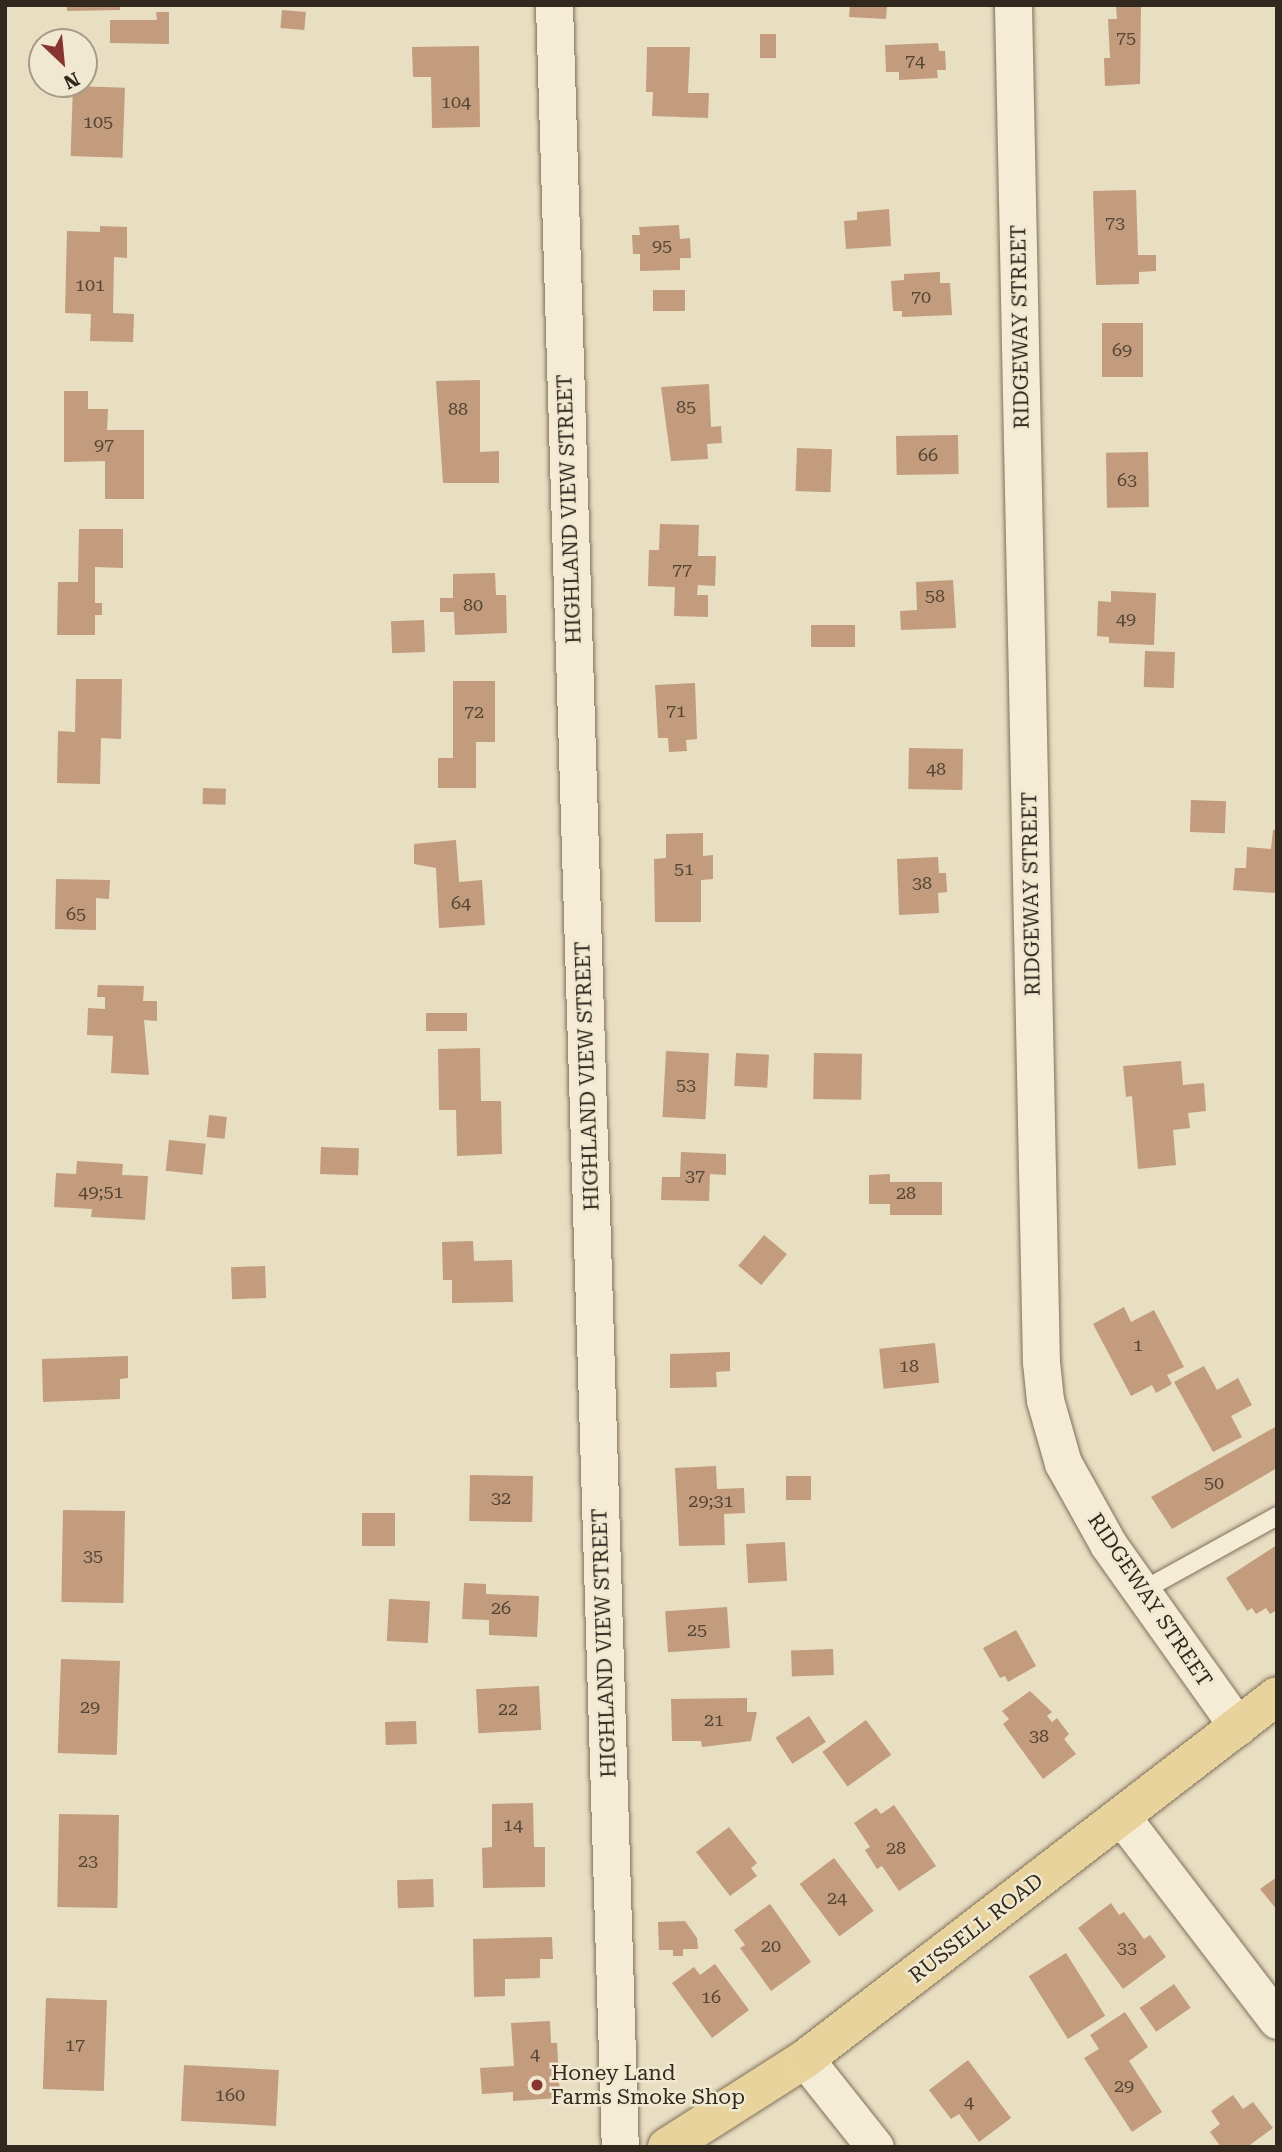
<!DOCTYPE html>
<html>
<head>
<meta charset="utf-8">
<style>
  body { margin:0 }
  #map { position:relative; width:1282px; height:2152px; overflow:hidden; background:#e8dec2; font-family:"Roboto Serif",serif }
  div>[style] { position:absolute }
  .building>* { inset:0; background:#c29c7c; transform-origin:0 0 }
  .roads { filter:drop-shadow(0 0 2px #80705b) drop-shadow(0 0 2px #80705b) }
  .service>* { height:18px; margin:-9px; padding:0 9px; transform-origin:9px; border-radius:9px; background:#f4ecd4 }
  .minor>* { height:37px; margin:-18.5px; padding:0 18.5px; transform-origin:18.5px; border-radius:18.5px; background:#f4ecd4 }
  .primary>* { height:38px; margin:-19px; padding:0 19px; transform-origin:19px; border-radius:19px; background:#e8d39d }
  .dots>* { width:19px; height:19px; translate:-50% -50%; box-sizing:border-box; border:4px solid #f0e8d0; border-radius:50% }
  span { translate:-50% -50%; white-space:nowrap; text-align:center; line-height:1.15; -webkit-text-stroke:5px #f0e8d0; paint-order:stroke }
  .number-label { font-size:18px; color:#554536 }
  .number-label span { -webkit-text-stroke-width:0 }
  .street-label { font-size:21px; color:#31281e }
  .poi-label { font-size:21px; color:#31281e }
  .left { translate:0 -50%; text-align:left }
  .frame { position:absolute; inset:0; border:7px solid #31281e; pointer-events:none }
  .north { position:absolute; left:28px; top:28px; width:70px; height:70px; box-sizing:border-box; background:#f0e8d0; border:2px solid #a49b89; border-radius:50%; rotate:154deg; font-size:19px; font-weight:700; line-height:28px; text-align:center; color:#31281e }
  .north::after { content:''; display:block; margin:auto; width:24px; height:32px; background:#883532; clip-path:polygon(50% 0,100% 100%,50% 72%,0 100%) }
</style>
</head>
<body>
<div id="map">
  <div class="building">
    <i style="clip-path:polygon(67px 5px,120px 5px,120px 10px,67px 11px)"></i>
    <i style="clip-path:polygon(850px 5px,887px 5px,886px 19px,849px 17px)"></i>
    <i style="clip-path:polygon(1141px 5px,1140px 84px,1105px 86px,1104px 58px,1110px 58px,1108px 19px,1117px 19px,1116px 6px)"></i>
    <i style="left:282px;top:10px;width:24px;height:18px;rotate:5deg"></i>
    <i style="clip-path:polygon(156px 12px,169px 12px,169px 44px,110px 43px,110px 20px,157px 20px)"></i>
    <i style="left:760px;top:34px;width:16px;height:24px"></i>
    <i style="clip-path:polygon(938px 43px,939px 51px,945px 51px,946px 70px,937px 70px,938px 78px,899px 80px,899px 72px,886px 72px,885px 45px)"></i>
    <i style="clip-path:polygon(479px 46px,480px 127px,432px 128px,431px 77px,413px 77px,412px 47px)"></i>
    <i style="clip-path:polygon(647px 47px,690px 47px,688px 93px,709px 93px,708px 118px,652px 116px,653px 92px,646px 92px)"></i>
    <i style="left:73px;top:86px;width:52px;height:70px;rotate:2deg"></i>
    <i style="clip-path:polygon(1136px 190px,1138px 255px,1156px 255px,1156px 271px,1139px 272px,1139px 284px,1096px 285px,1093px 191px)"></i>
    <i style="clip-path:polygon(889px 209px,891px 246px,846px 249px,844px 221px,857px 220px,857px 212px)"></i>
    <i style="clip-path:polygon(679px 225px,680px 239px,690px 238px,691px 258px,680px 258px,680px 270px,640px 271px,640px 254px,633px 254px,632px 235px,640px 235px,639px 227px)"></i>
    <i style="clip-path:polygon(100px 226px,127px 227px,127px 258px,114px 257px,113px 313px,134px 314px,133px 342px,90px 341px,91px 314px,65px 313px,67px 231px,100px 232px)"></i>
    <i style="clip-path:polygon(940px 272px,940px 283px,950px 283px,952px 315px,902px 317px,902px 311px,893px 311px,891px 281px,904px 280px,904px 274px)"></i>
    <i style="left:653px;top:290px;width:32px;height:21px"></i>
    <i style="left:1102px;top:323px;width:41px;height:54px"></i>
    <i style="clip-path:polygon(480px 380px,480px 452px,499px 451px,499px 483px,443px 483px,436px 381px)"></i>
    <i style="clip-path:polygon(709px 384px,711px 427px,721px 426px,722px 443px,707px 444px,708px 459px,671px 461px,661px 387px)"></i>
    <i style="clip-path:polygon(64px 391px,88px 391px,88px 409px,108px 409px,107px 430px,144px 430px,144px 499px,105px 499px,105px 461px,64px 462px)"></i>
    <i style="left:958px;top:435px;width:39px;height:62px;rotate:89deg"></i>
    <i style="left:797px;top:448px;width:35px;height:43px;rotate:2deg"></i>
    <i style="left:1148px;top:452px;width:55px;height:42px;rotate:89deg"></i>
    <i style="clip-path:polygon(660px 524px,699px 525px,698px 556px,716px 556px,715px 586px,698px 585px,697px 595px,708px 595px,708px 617px,674px 616px,675px 587px,648px 586px,649px 550px,659px 550px)"></i>
    <i style="clip-path:polygon(79px 529px,123px 529px,123px 568px,95px 567px,95px 603px,102px 603px,102px 615px,95px 615px,95px 635px,57px 635px,58px 582px,78px 582px)"></i>
    <i style="clip-path:polygon(495px 573px,496px 595px,506px 595px,507px 633px,455px 635px,454px 612px,440px 612px,440px 598px,453px 598px,453px 574px)"></i>
    <i style="clip-path:polygon(953px 580px,956px 628px,901px 630px,900px 611px,917px 610px,916px 582px)"></i>
    <i style="clip-path:polygon(1111px 591px,1156px 593px,1154px 645px,1109px 643px,1109px 637px,1097px 636px,1098px 601px,1111px 602px)"></i>
    <i style="left:424px;top:620px;width:32px;height:33px;rotate:88deg"></i>
    <i style="left:811px;top:625px;width:44px;height:22px"></i>
    <i style="left:1145px;top:651px;width:30px;height:36px;rotate:2deg"></i>
    <i style="clip-path:polygon(76px 679px,122px 679px,121px 739px,101px 738px,100px 784px,57px 783px,58px 731px,75px 732px)"></i>
    <i style="clip-path:polygon(453px 681px,495px 681px,495px 742px,476px 742px,476px 788px,438px 788px,438px 758px,453px 758px)"></i>
    <i style="clip-path:polygon(695px 683px,697px 739px,686px 740px,687px 751px,669px 752px,668px 738px,658px 738px,655px 685px)"></i>
    <i style="left:909px;top:748px;width:54px;height:41px;rotate:1deg"></i>
    <i style="left:203px;top:788px;width:23px;height:16px;rotate:2deg"></i>
    <i style="left:1191px;top:800px;width:35px;height:32px;rotate:2deg"></i>
    <i style="clip-path:polygon(1273px 830px,1277px 830px,1277px 893px,1233px 890px,1235px 868px,1246px 868px,1247px 847px,1271px 849px)"></i>
    <i style="clip-path:polygon(703px 833px,703px 856px,713px 855px,713px 879px,701px 880px,701px 922px,655px 922px,654px 859px,666px 858px,666px 834px)"></i>
    <i style="clip-path:polygon(456px 840px,459px 882px,482px 880px,485px 925px,439px 928px,436px 868px,414px 864px,414px 844px)"></i>
    <i style="clip-path:polygon(938px 857px,939px 873px,946px 873px,947px 892px,938px 893px,939px 913px,899px 915px,897px 859px)"></i>
    <i style="clip-path:polygon(56px 879px,110px 880px,109px 899px,96px 898px,96px 930px,55px 929px)"></i>
    <i style="clip-path:polygon(98px 985px,144px 986px,143px 1001px,157px 1001px,157px 1021px,144px 1020px,149px 1075px,111px 1073px,113px 1036px,87px 1035px,88px 1008px,105px 1009px,105px 997px,97px 997px)"></i>
    <i style="left:426px;top:1013px;width:41px;height:18px"></i>
    <i style="clip-path:polygon(480px 1048px,481px 1101px,501px 1101px,502px 1154px,457px 1156px,456px 1110px,439px 1110px,438px 1049px)"></i>
    <i style="left:666px;top:1051px;width:43px;height:66px;rotate:3deg"></i>
    <i style="left:736px;top:1053px;width:33px;height:33px;rotate:3deg"></i>
    <i style="left:814px;top:1053px;width:48px;height:46px;rotate:1deg"></i>
    <i style="clip-path:polygon(1181px 1061px,1183px 1085px,1204px 1083px,1206px 1111px,1188px 1113px,1190px 1128px,1173px 1130px,1176px 1165px,1138px 1169px,1132px 1096px,1126px 1097px,1123px 1066px)"></i>
    <i style="left:209px;top:1115px;width:18px;height:22px;rotate:6deg"></i>
    <i style="left:169px;top:1140px;width:37px;height:31px;rotate:6deg"></i>
    <i style="left:321px;top:1147px;width:38px;height:27px;rotate:2deg"></i>
    <i style="clip-path:polygon(681px 1152px,726px 1154px,726px 1175px,710px 1174px,709px 1201px,661px 1200px,662px 1177px,680px 1177px)"></i>
    <i style="clip-path:polygon(77px 1161px,123px 1164px,122px 1175px,148px 1176px,145px 1220px,91px 1217px,92px 1209px,54px 1207px,56px 1173px,76px 1174px)"></i>
    <i style="clip-path:polygon(890px 1174px,890px 1182px,942px 1182px,942px 1215px,890px 1215px,890px 1204px,869px 1204px,869px 1175px)"></i>
    <i style="left:764px;top:1235px;width:30px;height:40px;rotate:40deg"></i>
    <i style="clip-path:polygon(473px 1241px,474px 1261px,512px 1260px,513px 1302px,452px 1303px,452px 1280px,443px 1280px,442px 1242px)"></i>
    <i style="left:265px;top:1266px;width:32px;height:34px;rotate:88deg"></i>
    <i style="clip-path:polygon(1124px 1307px,1131px 1322px,1154px 1310px,1184px 1367px,1167px 1375px,1172px 1384px,1156px 1393px,1152px 1385px,1131px 1396px,1093px 1324px)"></i>
    <i style="left:935px;top:1343px;width:40px;height:56px;rotate:84deg"></i>
    <i style="clip-path:polygon(730px 1352px,730px 1371px,716px 1372px,717px 1387px,670px 1388px,670px 1354px)"></i>
    <i style="clip-path:polygon(128px 1356px,128px 1378px,120px 1379px,120px 1399px,43px 1402px,42px 1359px)"></i>
    <i style="clip-path:polygon(1204px 1366px,1217px 1390px,1238px 1378px,1252px 1405px,1231px 1416px,1242px 1437px,1213px 1452px,1174px 1382px)"></i>
    <i style="clip-path:polygon(1277px 1426px,1277px 1468px,1172px 1529px,1151px 1497px)"></i>
    <i style="clip-path:polygon(716px 1466px,717px 1489px,744px 1488px,745px 1513px,724px 1514px,725px 1545px,679px 1546px,675px 1468px)"></i>
    <i style="left:470px;top:1475px;width:63px;height:46px;rotate:1deg"></i>
    <i style="left:786px;top:1476px;width:25px;height:24px"></i>
    <i style="left:63px;top:1510px;width:62px;height:92px;rotate:1deg"></i>
    <i style="left:362px;top:1513px;width:33px;height:33px"></i>
    <i style="left:785px;top:1542px;width:39px;height:39px;rotate:87deg"></i>
    <i style="clip-path:polygon(1277px 1545px,1277px 1610px,1270px 1614px,1266px 1608px,1256px 1614px,1252px 1608px,1247px 1611px,1226px 1578px)"></i>
    <i style="clip-path:polygon(464px 1583px,486px 1584px,486px 1594px,539px 1596px,537px 1637px,489px 1635px,489px 1620px,462px 1619px)"></i>
    <i style="left:389px;top:1599px;width:41px;height:42px;rotate:3deg"></i>
    <i style="left:727px;top:1607px;width:41px;height:62px;rotate:86deg"></i>
    <i style="clip-path:polygon(1016px 1630px,1036px 1666px,1008px 1682px,1005px 1676px,1000px 1678px,983px 1648px)"></i>
    <i style="left:833px;top:1649px;width:26px;height:42px;rotate:88deg"></i>
    <i style="left:61px;top:1659px;width:59px;height:94px;rotate:2deg"></i>
    <i style="left:539px;top:1686px;width:44px;height:63px;rotate:87deg"></i>
    <i style="clip-path:polygon(1030px 1691px,1052px 1712px,1047px 1716px,1052px 1722px,1057px 1718px,1069px 1734px,1064px 1739px,1076px 1754px,1043px 1779px,1003px 1724px,1009px 1719px,1002px 1711px)"></i>
    <i style="clip-path:polygon(747px 1698px,747px 1712px,757px 1712px,751px 1741px,702px 1747px,701px 1741px,672px 1741px,671px 1699px)"></i>
    <i style="left:809px;top:1716px;width:31px;height:40px;rotate:57deg"></i>
    <i style="left:866px;top:1720px;width:43px;height:54px;rotate:54deg"></i>
    <i style="left:416px;top:1721px;width:23px;height:31px;rotate:88deg"></i>
    <i style="clip-path:polygon(533px 1803px,534px 1847px,545px 1847px,545px 1887px,483px 1888px,482px 1848px,492px 1847px,492px 1804px)"></i>
    <i style="clip-path:polygon(894px 1805px,936px 1866px,899px 1891px,882px 1866px,877px 1869px,865px 1850px,870px 1847px,854px 1823px,876px 1808px,881px 1814px)"></i>
    <i style="left:59px;top:1814px;width:60px;height:93px;rotate:1deg"></i>
    <i style="clip-path:polygon(729px 1827px,757px 1863px,751px 1868px,757px 1876px,730px 1896px,696px 1852px)"></i>
    <i style="left:834px;top:1858px;width:66px;height:43px;rotate:53deg"></i>
    <i style="clip-path:polygon(1277px 1877px,1277px 1910px,1260px 1889px)"></i>
    <i style="left:433px;top:1879px;width:28px;height:36px;rotate:88deg"></i>
    <i style="clip-path:polygon(1111px 1903px,1119px 1915px,1124px 1912px,1144px 1939px,1150px 1935px,1166px 1957px,1123px 1989px,1078px 1928px)"></i>
    <i style="clip-path:polygon(770px 1904px,811px 1962px,771px 1991px,740px 1948px,745px 1945px,734px 1930px)"></i>
    <i style="clip-path:polygon(685px 1921px,697px 1938px,698px 1949px,683px 1949px,683px 1956px,673px 1956px,673px 1950px,659px 1950px,658px 1922px)"></i>
    <i style="clip-path:polygon(552px 1937px,553px 1959px,540px 1959px,540px 1978px,505px 1979px,505px 1996px,474px 1997px,473px 1939px)"></i>
    <i style="left:1066px;top:1953px;width:74px;height:44px;rotate:58deg"></i>
    <i style="clip-path:polygon(715px 1964px,749px 2010px,712px 2038px,672px 1983px,694px 1967px,700px 1975px)"></i>
    <i style="left:1174px;top:1984px;width:29px;height:42px;rotate:55deg"></i>
    <i style="left:46px;top:1998px;width:61px;height:91px;rotate:2deg"></i>
    <i style="clip-path:polygon(1125px 2012px,1148px 2047px,1129px 2061px,1162px 2112px,1132px 2132px,1084px 2058px,1099px 2049px,1090px 2035px)"></i>
    <i style="clip-path:polygon(550px 2021px,551px 2043px,557px 2043px,560px 2098px,513px 2101px,513px 2092px,482px 2094px,480px 2068px,514px 2066px,511px 2023px)"></i>
    <i style="clip-path:polygon(968px 2060px,1011px 2118px,979px 2142px,959px 2114px,951px 2119px,929px 2090px)"></i>
    <i style="left:184px;top:2065px;width:95px;height:56px;rotate:3deg"></i>
    <i style="clip-path:polygon(1233px 2095px,1243px 2109px,1253px 2102px,1273px 2128px,1247px 2147px,1221px 2147px,1210px 2132px,1220px 2124px,1211px 2111px)"></i>
  </div>
  <div class="roads">
    <div class="service">
      <i style="left:1140px;top:1592px;width:157px;rotate:-29deg"></i>
    </div>
    <div class="minor">
      <i style="left:554px;top:5px;width:2143px;rotate:88.24deg"></i>
      <i style="left:1013px;top:5px;width:1357px;rotate:88.82deg"></i>
      <i style="left:1041px;top:1362px;width:38px;rotate:84deg"></i>
      <i style="left:1045px;top:1400px;width:66px;rotate:74.1deg"></i>
      <i style="left:1063px;top:1463px;width:93px;rotate:60.9deg"></i>
      <i style="left:1108px;top:1544px;width:224px;rotate:54.6deg"></i>
      <i style="left:1121px;top:1816px;width:257px;rotate:52.6deg"></i>
      <i style="left:805px;top:2059px;width:112px;rotate:51.5deg"></i>
    </div>
    <div class="primary">
      <i style="left:667px;top:2147px;width:164px;rotate:-32.5deg"></i>
      <i style="left:805px;top:2059px;width:595px;rotate:-37.56deg"></i>
    </div>
  </div>
  <div class="dots">
    <i style="left:537px;top:2085px;background:#883532"></i>
  </div>
  <div class="number-label">
    <span style="left:1126px;top:38px">75</span>
    <span style="left:915px;top:61px">74</span>
    <span style="left:456px;top:102px">104</span>
    <span style="left:98px;top:122px">105</span>
    <span style="left:1115px;top:223px">73</span>
    <span style="left:662px;top:246px">95</span>
    <span style="left:90px;top:285px">101</span>
    <span style="left:921px;top:297px">70</span>
    <span style="left:1122px;top:350px">69</span>
    <span style="left:686px;top:407px">85</span>
    <span style="left:458px;top:409px">88</span>
    <span style="left:104px;top:445px">97</span>
    <span style="left:928px;top:455px">66</span>
    <span style="left:1127px;top:480px">63</span>
    <span style="left:682px;top:570px">77</span>
    <span style="left:935px;top:596px">58</span>
    <span style="left:473px;top:605px">80</span>
    <span style="left:1126px;top:619px">49</span>
    <span style="left:676px;top:711px">71</span>
    <span style="left:474px;top:712px">72</span>
    <span style="left:936px;top:769px">48</span>
    <span style="left:684px;top:869px">51</span>
    <span style="left:922px;top:883px">38</span>
    <span style="left:461px;top:903px">64</span>
    <span style="left:76px;top:914px">65</span>
    <span style="left:686px;top:1085px">53</span>
    <span style="left:695px;top:1176px">37</span>
    <span style="left:101px;top:1192px">49;51</span>
    <span style="left:906px;top:1193px">28</span>
    <span style="left:1138px;top:1345px">1</span>
    <span style="left:909px;top:1366px">18</span>
    <span style="left:1214px;top:1483px">50</span>
    <span style="left:501px;top:1498px">32</span>
    <span style="left:711px;top:1501px">29;31</span>
    <span style="left:93px;top:1556px">35</span>
    <span style="left:501px;top:1608px">26</span>
    <span style="left:697px;top:1630px">25</span>
    <span style="left:90px;top:1707px">29</span>
    <span style="left:508px;top:1709px">22</span>
    <span style="left:714px;top:1720px">21</span>
    <span style="left:1039px;top:1736px">38</span>
    <span style="left:513px;top:1825px">14</span>
    <span style="left:896px;top:1848px">28</span>
    <span style="left:88px;top:1861px">23</span>
    <span style="left:837px;top:1898px">24</span>
    <span style="left:771px;top:1946px">20</span>
    <span style="left:1127px;top:1948px">33</span>
    <span style="left:711px;top:1997px">16</span>
    <span style="left:75px;top:2045px">17</span>
    <span style="left:535px;top:2054px">4</span>
    <span style="left:1124px;top:2086px">29</span>
    <span style="left:230px;top:2095px">160</span>
    <span style="left:969px;top:2102px">4</span>
  </div>
  <div class="street-label">
    <span style="left:1020px;top:327px;rotate:-91deg">RIDGEWAY STREET</span>
    <span style="left:569px;top:509px;rotate:-92deg">HIGHLAND VIEW STREET</span>
    <span style="left:1031px;top:894px;rotate:-91deg">RIDGEWAY STREET</span>
    <span style="left:587px;top:1076px;rotate:-92deg">HIGHLAND VIEW STREET</span>
    <span style="left:1150px;top:1600px;rotate:56deg">RIDGEWAY STREET</span>
    <span style="left:604px;top:1643px;rotate:-92deg">HIGHLAND VIEW STREET</span>
    <span style="left:976px;top:1928px;rotate:-38deg">RUSSELL ROAD</span>
  </div>
  <div class="poi-label">
    <span class="left" style="left:551px;top:2085px">Honey Land<br>Farms Smoke Shop</span>
  </div>
  <div class="frame"></div>
  <div class="north">N</div>
</div>
</body>
</html>
